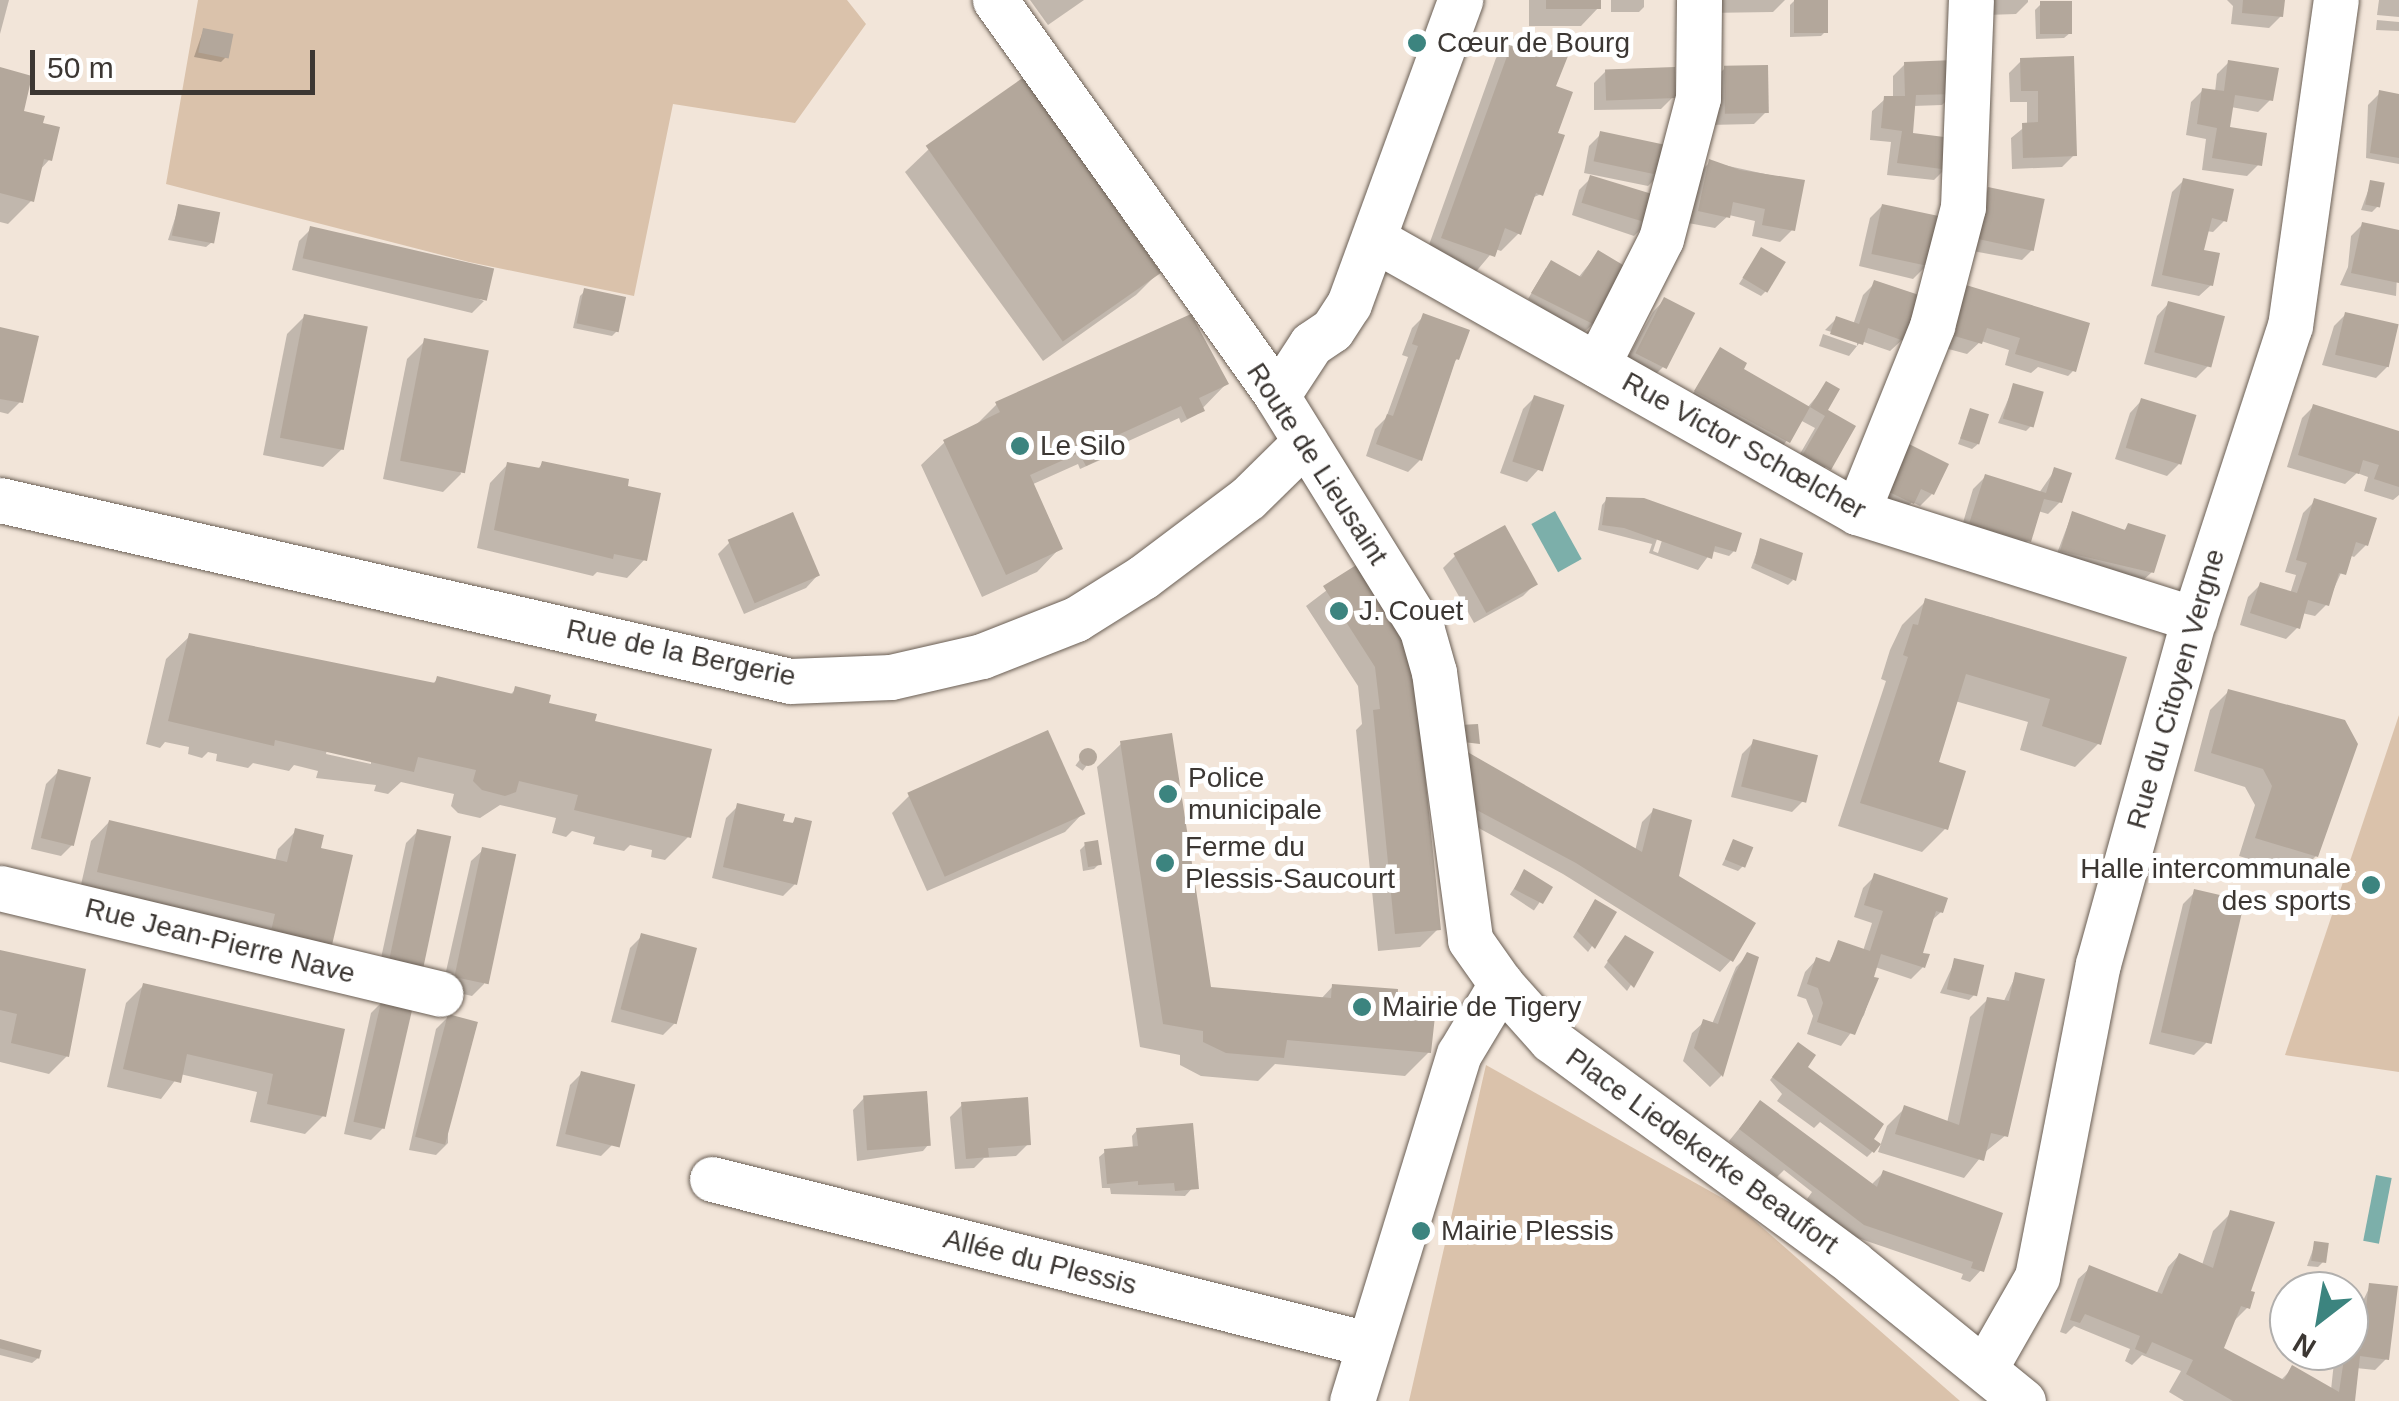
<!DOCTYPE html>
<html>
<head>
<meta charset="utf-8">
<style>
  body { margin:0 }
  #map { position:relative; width:2399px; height:1401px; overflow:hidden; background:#f2e5d9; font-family:Arial,sans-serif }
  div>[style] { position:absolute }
  .green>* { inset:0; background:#dac2ab }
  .water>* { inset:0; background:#7cafaa; transform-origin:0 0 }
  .shadow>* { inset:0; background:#0003; transform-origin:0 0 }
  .building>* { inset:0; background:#b3a79b; transform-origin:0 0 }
  .round { border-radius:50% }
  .roads { filter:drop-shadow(0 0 2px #6a5f55) drop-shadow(0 0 2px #6a5f55) }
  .minor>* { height:45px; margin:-22.5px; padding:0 22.5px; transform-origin:22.5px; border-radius:22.5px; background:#fff }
  .dots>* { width:28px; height:28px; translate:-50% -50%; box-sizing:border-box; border:5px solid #fff; border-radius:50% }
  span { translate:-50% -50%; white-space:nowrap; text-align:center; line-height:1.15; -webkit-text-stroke:10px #fff; paint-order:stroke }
  .poi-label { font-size:28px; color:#3c3733 }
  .left { translate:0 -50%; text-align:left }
  .right { translate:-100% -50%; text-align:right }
  .street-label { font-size:28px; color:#3c3733 }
  .north { position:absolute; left:2269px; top:1271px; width:100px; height:100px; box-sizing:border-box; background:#fff; border:2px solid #b1afad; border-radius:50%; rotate:211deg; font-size:28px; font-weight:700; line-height:40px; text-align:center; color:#3c3733 }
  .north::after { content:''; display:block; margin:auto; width:35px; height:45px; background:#3c847f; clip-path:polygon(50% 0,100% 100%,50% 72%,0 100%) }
  .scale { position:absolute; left:30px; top:50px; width:285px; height:45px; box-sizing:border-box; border:5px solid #3c3733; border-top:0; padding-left:12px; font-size:30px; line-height:35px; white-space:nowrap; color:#3c3733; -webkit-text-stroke:8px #fff; paint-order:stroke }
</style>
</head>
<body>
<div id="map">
  <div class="green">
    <i style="clip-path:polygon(198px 0,847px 0,866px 24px,795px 123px,673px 104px,634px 296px,469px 262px,166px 184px)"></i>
    <i style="clip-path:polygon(2399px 715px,2399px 1072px,2285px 1055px)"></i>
    <i style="clip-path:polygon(1486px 1065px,1740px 1208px,1960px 1401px,1409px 1401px)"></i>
  </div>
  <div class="water">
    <i style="left:1555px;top:511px;width:55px;height:27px;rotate:61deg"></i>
    <i style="left:2376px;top:1175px;width:16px;height:67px;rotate:11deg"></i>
  </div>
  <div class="shadow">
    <i style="clip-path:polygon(0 0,9px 0,0 34px)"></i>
    <i style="clip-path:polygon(1030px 0,1084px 0,1048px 25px)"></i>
    <i style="clip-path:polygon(1529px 0,1599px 0,1599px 7px,1581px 26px,1529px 26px)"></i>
    <i style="clip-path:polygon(1611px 0,1644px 0,1644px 7px,1639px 12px,1611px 12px)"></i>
    <i style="clip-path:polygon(1706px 0,1785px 0,1773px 12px,1706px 13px)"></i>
    <i style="clip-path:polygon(1795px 0,1826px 0,1826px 31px,1821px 36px,1790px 37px,1790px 5px)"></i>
    <i style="clip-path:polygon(1987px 0,2028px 0,2028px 2px,2016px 14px,1987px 15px)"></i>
    <i style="clip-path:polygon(2227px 0,2283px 0,2281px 16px,2269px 28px,2231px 24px,2233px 6px)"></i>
    <i style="clip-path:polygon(2379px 0,2399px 0,2399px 17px,2377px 15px)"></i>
    <i style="clip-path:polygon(2041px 4px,2070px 33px,2064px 38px,2036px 39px,2035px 10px)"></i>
    <i style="clip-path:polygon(2377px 20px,2399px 22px,2399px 31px,2376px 30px)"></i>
    <i style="clip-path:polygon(203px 31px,226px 57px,221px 62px,194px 57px)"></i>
    <i style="clip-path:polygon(1514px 39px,1553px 87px,1552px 143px,1541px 194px,1532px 198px,1519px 233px,1501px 251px,1495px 249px,1474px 274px,1425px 256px,1496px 58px)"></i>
    <i style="clip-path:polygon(2071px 59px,2074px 155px,2062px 167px,2012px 169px,2011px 138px,2027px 125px,2027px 102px,2010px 102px,2009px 73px,2021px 61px)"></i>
    <i style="clip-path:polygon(2229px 62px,2270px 100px,2258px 112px,2231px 107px,2227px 130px,2259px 164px,2247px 176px,2202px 170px,2206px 139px,2186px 135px,2191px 102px,2203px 90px,2215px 92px,2217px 74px)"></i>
    <i style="clip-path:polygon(1905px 64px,1954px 93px,1942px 105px,1913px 106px,1910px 135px,1946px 168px,1934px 180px,1887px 175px,1891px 142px,1870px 140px,1872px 111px,1885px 99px,1893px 99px,1893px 76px)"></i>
    <i style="clip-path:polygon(1725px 68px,1766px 112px,1754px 124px,1709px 125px,1713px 80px)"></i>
    <i style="clip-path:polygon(0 70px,49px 160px,39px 171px,32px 200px,8px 224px,0 222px)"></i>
    <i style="clip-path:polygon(1606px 71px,1673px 97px,1661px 109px,1594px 110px,1594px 83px)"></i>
    <i style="clip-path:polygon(2380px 93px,2399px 96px,2399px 164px,2366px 158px,2368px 105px)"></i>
    <i style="clip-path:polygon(1601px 134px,1660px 174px,1648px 186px,1584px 173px,1589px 146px)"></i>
    <i style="clip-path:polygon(929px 149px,1160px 271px,1136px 295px,1043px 361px,905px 172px)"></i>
    <i style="clip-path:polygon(1710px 162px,1802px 182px,1792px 230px,1780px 242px,1752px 236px,1755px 221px,1729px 215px,1715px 228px,1688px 223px,1698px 174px)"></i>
    <i style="clip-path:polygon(1592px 177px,1646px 224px,1634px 236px,1572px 215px,1579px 190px)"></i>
    <i style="clip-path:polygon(2184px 180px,2225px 220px,2213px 232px,2206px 231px,2202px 252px,2211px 285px,2199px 296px,2151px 286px,2172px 192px)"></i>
    <i style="clip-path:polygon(2371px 183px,2377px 207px,2372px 212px,2361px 210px)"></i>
    <i style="clip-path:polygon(1989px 190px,2034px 248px,2022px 260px,1967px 250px,1977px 202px)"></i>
    <i style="clip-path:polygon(179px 206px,212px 242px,206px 247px,168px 240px)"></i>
    <i style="clip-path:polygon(1882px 206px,1925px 267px,1913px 279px,1859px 266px,1870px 218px)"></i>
    <i style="clip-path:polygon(2363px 224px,2399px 232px,2396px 296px,2340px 285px,2348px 267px,2351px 236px)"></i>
    <i style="clip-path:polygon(311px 229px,484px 301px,472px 313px,292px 270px,299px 241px)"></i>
    <i style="clip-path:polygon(1761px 250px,1766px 291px,1761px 296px,1739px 284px)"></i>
    <i style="clip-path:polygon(1598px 253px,1593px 324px,1581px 335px,1528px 299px,1546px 268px,1578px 278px)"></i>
    <i style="clip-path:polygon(1875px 283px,1902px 340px,1890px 351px,1861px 341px,1849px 356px,1819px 346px,1823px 334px,1857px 346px,1857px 340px,1825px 330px,1836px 319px,1853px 325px,1863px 295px)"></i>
    <i style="clip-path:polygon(1967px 288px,2073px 371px,2068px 376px,2038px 367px,2031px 373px,2005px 365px,2009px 350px,1981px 341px,1967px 354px,1941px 347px)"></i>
    <i style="clip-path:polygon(585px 291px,617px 331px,612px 336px,573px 328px,580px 296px)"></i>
    <i style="clip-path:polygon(1664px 300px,1691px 314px,1663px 367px,1651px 379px,1624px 364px,1653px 312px)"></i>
    <i style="clip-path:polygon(2168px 304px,2208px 366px,2196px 378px,2144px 364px,2157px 316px)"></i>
    <i style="clip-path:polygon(2346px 314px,2388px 366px,2376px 378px,2322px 365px,2334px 326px)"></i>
    <i style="clip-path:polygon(305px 316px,342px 449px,323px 467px,263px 455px,287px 334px)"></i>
    <i style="clip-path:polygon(1424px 316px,1457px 359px,1451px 365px,1420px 460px,1408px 472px,1366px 456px,1375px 429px,1386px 418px,1408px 357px,1402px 355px,1412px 328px)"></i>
    <i style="clip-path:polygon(0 329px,20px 402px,8px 414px,0 412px)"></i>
    <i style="clip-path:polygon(425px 341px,461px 474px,443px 492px,383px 479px,407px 359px)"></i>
    <i style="clip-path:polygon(1720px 350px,1740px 370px,1807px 408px,1827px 384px,1824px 411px,1852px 427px,1817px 480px,1793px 466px,1815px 428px,1800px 420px,1783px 446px,1691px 397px)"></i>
    <i style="clip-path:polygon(1226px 384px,1196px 415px,1181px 423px,1179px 418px,1111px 449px,1107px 457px,1080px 469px,1078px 464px,1031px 485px,1060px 548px,1037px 572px,982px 597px,921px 465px,945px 442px,972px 429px,997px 404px)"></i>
    <i style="clip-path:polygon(2014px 386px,2031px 426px,2026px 431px,1998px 423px)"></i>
    <i style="clip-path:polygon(1535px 397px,1538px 470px,1527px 482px,1500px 473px,1523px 409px)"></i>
    <i style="clip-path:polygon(2141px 401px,2179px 464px,2167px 476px,2115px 459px,2130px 413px)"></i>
    <i style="clip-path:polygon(2314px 406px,2399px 433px,2399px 495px,2393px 500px,2364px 491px,2368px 477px,2357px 473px,2345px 484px,2287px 467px,2302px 418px)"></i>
    <i style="clip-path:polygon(1971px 411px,1978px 444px,1972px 449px,1958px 444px)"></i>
    <i style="clip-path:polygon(1896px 458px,1932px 494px,1920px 506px,1912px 502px,1900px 515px,1873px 502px)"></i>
    <i style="clip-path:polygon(508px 464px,537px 470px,542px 464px,625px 488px,645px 559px,627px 578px,597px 572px,593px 576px,477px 548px,490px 483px)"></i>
    <i style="clip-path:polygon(2055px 470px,2060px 502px,2048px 514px,2038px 511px,2029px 540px,2017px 552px,1959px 536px,1973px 489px,1985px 477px,2039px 493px)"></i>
    <i style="clip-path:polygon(evenodd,1607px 499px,1644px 501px,1739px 534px,1734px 551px,1729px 556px,1712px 551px,1698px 570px,1649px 553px,1652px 544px,1598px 530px,1602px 505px,1607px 499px,1663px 521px,1668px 521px,1658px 553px,1653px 551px,1663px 521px)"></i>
    <i style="clip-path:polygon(2315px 501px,2366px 545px,2354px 557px,2349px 555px,2327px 604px,2315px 616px,2302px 613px,2298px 627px,2286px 639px,2240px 625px,2248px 597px,2260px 585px,2290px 594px,2296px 575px,2285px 572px,2303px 513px)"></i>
    <i style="clip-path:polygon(2072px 514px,2122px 532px,2129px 526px,2152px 572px,2140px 583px,2056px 556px)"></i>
    <i style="clip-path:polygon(1504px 529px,1535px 584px,1523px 596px,1474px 623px,1443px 568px,1455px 556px)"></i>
    <i style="clip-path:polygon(1761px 541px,1793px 580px,1788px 585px,1751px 568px)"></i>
    <i style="clip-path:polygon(730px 542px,817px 576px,806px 588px,744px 614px,718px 554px)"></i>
    <i style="clip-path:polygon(1360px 565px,1438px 929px,1420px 947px,1378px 951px,1356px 730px,1362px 724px,1358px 686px,1306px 606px)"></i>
    <i style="clip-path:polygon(1926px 601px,1994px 618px,2099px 743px,2075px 767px,2020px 750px,2028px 722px,1955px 701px,1936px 764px,1946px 828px,1922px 852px,1838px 826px,1886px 681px,1881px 679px,1890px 650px,1902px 625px)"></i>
    <i style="clip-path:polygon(evenodd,190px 636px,431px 685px,438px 679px,509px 696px,516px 689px,592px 723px,688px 837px,665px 860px,651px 857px,652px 850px,630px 845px,624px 851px,593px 844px,595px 837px,572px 831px,566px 837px,552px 833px,556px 818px,500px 805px,480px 818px,458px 813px,451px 806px,454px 794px,401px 782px,388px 794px,374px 791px,376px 785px,316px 778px,318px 771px,294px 765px,289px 771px,253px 763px,248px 768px,216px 761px,217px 754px,208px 752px,202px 758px,188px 754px,189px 747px,165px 742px,160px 748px,146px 744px,166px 659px,190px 636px,327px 749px,371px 759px,371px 764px,326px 754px,327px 749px)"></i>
    <i style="clip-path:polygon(2228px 692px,2316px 856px,2298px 874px,2239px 856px,2255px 805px,2245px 787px,2194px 771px,2210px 710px)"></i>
    <i style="clip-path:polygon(1754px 742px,1804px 800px,1792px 812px,1731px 797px,1742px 754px)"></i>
    <i style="clip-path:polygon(1121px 744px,1208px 990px,1320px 1000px,1333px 986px,1394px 1006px,1429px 1052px,1405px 1076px,1275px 1064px,1258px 1081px,1201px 1076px,1180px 1065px,1180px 1055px,1140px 1047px,1097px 767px)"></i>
    <i style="left:1086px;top:751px;width:9px;height:18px;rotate:36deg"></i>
    <i style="clip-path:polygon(1453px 765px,1635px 851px,1642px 822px,1654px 810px,1676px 877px,1731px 960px,1720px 972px,1563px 874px,1462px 819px)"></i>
    <i style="clip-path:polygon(58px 772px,73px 844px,61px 856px,31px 849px,46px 784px)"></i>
    <i style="clip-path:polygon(910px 795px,1083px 813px,1065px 832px,927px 891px,892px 813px)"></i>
    <i style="clip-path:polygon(738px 806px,790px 825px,796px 820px,795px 884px,783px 896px,712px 878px,726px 818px)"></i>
    <i style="clip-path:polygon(109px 822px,275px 861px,278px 849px,296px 831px,318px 850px,330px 944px,80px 889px,91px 841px)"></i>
    <i style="clip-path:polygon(418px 831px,420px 967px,378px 972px,406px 843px)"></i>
    <i style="clip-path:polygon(1734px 842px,1743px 866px,1738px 871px,1722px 865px)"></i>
    <i style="clip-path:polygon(1085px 845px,1099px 864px,1094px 869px,1083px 871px,1080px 850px)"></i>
    <i style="clip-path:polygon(483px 850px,484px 984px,472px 996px,442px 989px,471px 861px)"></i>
    <i style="left:1525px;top:872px;width:29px;height:27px;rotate:34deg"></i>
    <i style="clip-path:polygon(1875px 876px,1941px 912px,1930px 922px,1920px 955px,1923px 967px,1911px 979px,1875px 967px,1871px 978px,1875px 980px,1864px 1015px,1841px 1046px,1807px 1034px,1813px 1016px,1806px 999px,1797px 996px,1805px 972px,1816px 960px,1828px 964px,1839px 943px,1863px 951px,1872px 923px,1854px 917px,1863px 888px)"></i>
    <i style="clip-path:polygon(2195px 892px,2206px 1043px,2194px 1055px,2149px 1044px,2183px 904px)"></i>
    <i style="clip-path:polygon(1591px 907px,1614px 913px,1588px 952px,1573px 937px)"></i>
    <i style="clip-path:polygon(642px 936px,675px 1023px,663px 1035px,611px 1022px,630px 948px)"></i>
    <i style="clip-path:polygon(1620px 944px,1651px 953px,1627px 991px,1604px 967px)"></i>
    <i style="clip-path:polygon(0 952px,67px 1056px,49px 1074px,0 1062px)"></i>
    <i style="clip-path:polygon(1748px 955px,1756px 958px,1721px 1076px,1710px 1087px,1683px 1061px,1692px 1033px,1704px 1022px,1712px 1024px,1736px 967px)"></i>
    <i style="clip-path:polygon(1955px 961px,1975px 994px,1969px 1000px,1940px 993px)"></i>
    <i style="clip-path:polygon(2016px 975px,2006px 1135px,1984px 1153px,1964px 1178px,1878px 1152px,1887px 1126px,1905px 1108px,1947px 1123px,1970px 1017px,1988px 999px,2003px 1003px)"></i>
    <i style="clip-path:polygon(144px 985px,342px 1030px,323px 1116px,305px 1134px,250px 1122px,257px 1092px,180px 1074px,161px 1099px,107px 1087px,126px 1003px)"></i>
    <i style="clip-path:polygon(383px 1001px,383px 1128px,371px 1140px,344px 1134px,371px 1013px)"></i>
    <i style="clip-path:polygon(448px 1017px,448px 1143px,436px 1155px,409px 1150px,436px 1029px)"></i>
    <i style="clip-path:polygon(1798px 1045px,1804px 1068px,1871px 1140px,1872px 1152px,1867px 1157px,1820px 1122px,1814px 1128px,1777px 1101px,1782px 1094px,1770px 1080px)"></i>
    <i style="clip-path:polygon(582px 1073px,613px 1144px,601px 1156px,556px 1146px,570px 1085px)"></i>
    <i style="clip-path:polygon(864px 1098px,928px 1145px,923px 1151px,857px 1161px,853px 1110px)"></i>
    <i style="clip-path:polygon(1760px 1103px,1871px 1185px,1884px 1172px,1981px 1270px,1970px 1282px,1961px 1279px,1963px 1274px,1852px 1236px,1807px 1199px,1812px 1192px,1784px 1170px,1777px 1177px,1729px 1141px)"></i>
    <i style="clip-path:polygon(962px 1105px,1028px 1144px,1016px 1156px,984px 1158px,974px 1168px,955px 1169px,950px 1117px)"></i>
    <i style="clip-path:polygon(1137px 1130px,1196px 1184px,1185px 1196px,1111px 1194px,1110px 1188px,1102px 1188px,1099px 1157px,1105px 1152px,1133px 1149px,1132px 1136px)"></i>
    <i style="clip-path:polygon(2231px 1213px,2248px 1307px,2231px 1324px,2221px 1349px,2280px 1381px,2293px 1368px,2331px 1390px,2334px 1362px,2326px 1361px,2327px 1351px,2352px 1350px,2356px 1316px,2370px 1286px,2387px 1358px,2375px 1370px,2356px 1368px,2351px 1401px,2184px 1401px,2169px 1392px,2181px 1371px,2142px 1355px,2132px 1365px,2125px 1361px,2130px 1349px,2074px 1326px,2066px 1334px,2060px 1332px,2078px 1279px,2090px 1268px,2156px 1295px,2168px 1267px,2179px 1255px,2202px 1265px,2213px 1231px)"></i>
    <i style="clip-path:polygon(2315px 1244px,2323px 1262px,2318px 1267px,2307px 1266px)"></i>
    <i style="clip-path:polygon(0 1342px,38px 1358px,32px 1363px,0 1355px)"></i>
  </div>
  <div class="building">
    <i style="left:1546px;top:0;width:55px;height:9px"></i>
    <i style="left:1794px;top:0;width:34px;height:33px"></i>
    <i style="clip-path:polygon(2243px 0,2285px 0,2283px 17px,2242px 13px)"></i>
    <i style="left:2072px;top:1px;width:33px;height:32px;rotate:90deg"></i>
    <i style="left:203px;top:28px;width:31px;height:25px;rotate:11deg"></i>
    <i style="clip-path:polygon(1514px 37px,1568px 56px,1556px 86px,1573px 92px,1558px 133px,1565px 135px,1543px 196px,1536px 193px,1521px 235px,1505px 228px,1495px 257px,1441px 238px)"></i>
    <i style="clip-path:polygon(2074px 56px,2077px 156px,2023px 158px,2022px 123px,2038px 122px,2038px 91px,2021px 91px,2020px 58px)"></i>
    <i style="clip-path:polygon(1955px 60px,1957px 94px,1916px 95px,1913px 133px,1952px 138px,1949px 170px,1897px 163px,1902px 131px,1881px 128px,1884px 96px,1905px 96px,1904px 62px)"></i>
    <i style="clip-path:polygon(2228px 60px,2279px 68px,2273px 101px,2235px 95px,2230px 127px,2267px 133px,2262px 166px,2212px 158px,2217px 128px,2197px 124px,2202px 88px,2224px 91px)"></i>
    <i style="left:1768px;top:65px;width:48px;height:44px;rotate:89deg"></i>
    <i style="clip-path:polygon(0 67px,32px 76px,24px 111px,45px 116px,43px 123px,60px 127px,52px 161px,44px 159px,34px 202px,0 193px)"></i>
    <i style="left:1675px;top:67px;width:31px;height:70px;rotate:88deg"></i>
    <i style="left:1024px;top:77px;width:239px;height:120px;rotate:55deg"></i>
    <i style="clip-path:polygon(2379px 90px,2399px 94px,2399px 158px,2370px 153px)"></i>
    <i style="left:1600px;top:131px;width:71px;height:31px;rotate:12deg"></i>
    <i style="clip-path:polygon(1709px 159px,1740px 170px,1805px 180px,1795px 231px,1762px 225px,1765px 209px,1733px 202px,1730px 218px,1698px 211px)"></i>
    <i style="left:1590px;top:175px;width:70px;height:29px;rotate:17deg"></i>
    <i style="clip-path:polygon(2183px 178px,2234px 189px,2227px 222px,2212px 218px,2204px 250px,2220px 253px,2213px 286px,2162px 275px)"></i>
    <i style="left:2370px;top:180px;width:15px;height:25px;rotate:11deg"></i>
    <i style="left:1988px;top:187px;width:58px;height:53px;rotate:12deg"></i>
    <i style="left:178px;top:204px;width:43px;height:32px;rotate:11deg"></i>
    <i style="left:1882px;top:204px;width:59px;height:51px;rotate:12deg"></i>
    <i style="clip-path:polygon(2362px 222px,2399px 230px,2399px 283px,2351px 273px)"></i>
    <i style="left:310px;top:226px;width:189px;height:33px;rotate:13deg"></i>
    <i style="left:1761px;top:247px;width:29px;height:36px;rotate:31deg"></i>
    <i style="clip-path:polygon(1598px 250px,1628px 268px,1595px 325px,1531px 293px,1551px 260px,1581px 277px)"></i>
    <i style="clip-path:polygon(1874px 280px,1919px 295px,1904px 341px,1868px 328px,1863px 345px,1830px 334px,1836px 316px,1859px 324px)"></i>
    <i style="clip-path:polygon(1966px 285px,2090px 323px,2076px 372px,2015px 354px,2020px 338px,1987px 328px,1982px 344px,1951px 335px)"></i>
    <i style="left:584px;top:288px;width:43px;height:36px;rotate:12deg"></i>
    <i style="left:1664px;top:297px;width:35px;height:63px;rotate:27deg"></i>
    <i style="left:2168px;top:301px;width:59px;height:53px;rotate:15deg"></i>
    <i style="left:2345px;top:312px;width:55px;height:44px;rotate:13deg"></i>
    <i style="clip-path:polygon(1423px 313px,1470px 330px,1459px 360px,1456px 359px,1422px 461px,1376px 444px,1387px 414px,1393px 416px,1418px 346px,1412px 344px)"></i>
    <i style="left:304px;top:314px;width:65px;height:126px;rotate:11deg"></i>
    <i style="clip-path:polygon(1191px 314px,1229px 384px,1199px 398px,1205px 411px,1187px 419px,1181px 406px,1109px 439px,1115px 452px,1086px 466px,1079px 453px,1030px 475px,1063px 549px,1006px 575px,943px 440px,1000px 412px,995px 402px)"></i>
    <i style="clip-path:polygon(0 327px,39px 336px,23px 403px,0 399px)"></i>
    <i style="left:424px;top:338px;width:66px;height:125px;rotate:11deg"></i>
    <i style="clip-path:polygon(1720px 347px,1747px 363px,1744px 369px,1810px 407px,1790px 443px,1694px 391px)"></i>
    <i style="clip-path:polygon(1826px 381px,1840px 389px,1828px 410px,1856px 426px,1831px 470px,1803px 454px,1825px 416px,1810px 407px)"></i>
    <i style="left:2013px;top:383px;width:32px;height:37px;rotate:16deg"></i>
    <i style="left:1534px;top:395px;width:32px;height:70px;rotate:18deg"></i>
    <i style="left:2141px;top:398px;width:58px;height:52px;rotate:17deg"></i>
    <i style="clip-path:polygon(2313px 404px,2399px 431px,2399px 487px,2374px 479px,2379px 465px,2363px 460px,2359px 474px,2298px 455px)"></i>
    <i style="left:1970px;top:408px;width:20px;height:32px;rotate:18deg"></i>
    <i style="clip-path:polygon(1907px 443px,1949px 464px,1934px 495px,1921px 489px,1914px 504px,1883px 489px)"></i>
    <i style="clip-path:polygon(542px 461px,629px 479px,628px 486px,661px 493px,647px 561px,614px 554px,613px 559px,494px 530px,507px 462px,540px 468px)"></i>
    <i style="clip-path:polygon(2054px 467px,2072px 473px,2062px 503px,2044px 499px,2031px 542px,1969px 524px,1985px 474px,2046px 493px)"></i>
    <i style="clip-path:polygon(1606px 497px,1644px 498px,1742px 533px,1736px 552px,1715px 546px,1712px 559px,1624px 528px,1602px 525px)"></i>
    <i style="clip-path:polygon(2314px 498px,2377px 518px,2368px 546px,2356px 542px,2346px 575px,2339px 573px,2329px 606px,2308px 600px,2300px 629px,2250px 613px,2260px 582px,2297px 593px,2307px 563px,2296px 560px)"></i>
    <i style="clip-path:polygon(2072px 511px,2125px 530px,2128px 523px,2166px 535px,2154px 573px,2060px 551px)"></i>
    <i style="left:793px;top:512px;width:69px;height:71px;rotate:67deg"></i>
    <i style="left:1505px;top:525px;width:68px;height:59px;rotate:61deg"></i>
    <i style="clip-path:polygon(1760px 538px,1803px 553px,1796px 581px,1754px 563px)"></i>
    <i style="clip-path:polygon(1361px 562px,1412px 646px,1441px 930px,1395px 934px,1373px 710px,1380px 709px,1375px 667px,1323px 586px)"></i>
    <i style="clip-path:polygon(1925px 598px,2127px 657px,2101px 745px,2042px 726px,2050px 699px,1966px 674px,1939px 762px,1966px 771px,1948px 830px,1860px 803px,1908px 657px,1903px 655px,1913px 624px,1918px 625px)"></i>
    <i style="clip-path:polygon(189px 633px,435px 683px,437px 676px,513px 694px,515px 686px,551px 695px,549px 703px,597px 714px,595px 721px,712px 749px,691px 838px,574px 810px,578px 795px,519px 781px,516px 792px,505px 796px,482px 790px,473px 781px,476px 770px,418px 757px,414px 772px,275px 740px,274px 746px,168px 721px)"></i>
    <i style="clip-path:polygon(2228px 689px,2345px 720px,2358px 744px,2318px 857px,2255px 838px,2272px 786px,2263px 769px,2211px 753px)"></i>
    <i style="clip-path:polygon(1478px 724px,1480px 744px,1463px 742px,1460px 725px)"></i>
    <i style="left:1048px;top:730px;width:92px;height:154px;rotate:66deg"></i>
    <i style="clip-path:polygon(1172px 733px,1211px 987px,1331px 998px,1332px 984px,1398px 989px,1397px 1004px,1436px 1007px,1431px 1053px,1287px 1040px,1284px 1058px,1226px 1053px,1203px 1042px,1203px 1031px,1163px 1024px,1120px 741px)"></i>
    <i style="left:1753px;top:739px;width:67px;height:49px;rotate:14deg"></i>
    <i class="round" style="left:1079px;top:748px;width:18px;height:18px"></i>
    <i style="clip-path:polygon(1464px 750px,1642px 852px,1653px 808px,1692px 820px,1679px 876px,1756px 923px,1733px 962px,1576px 863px,1473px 808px)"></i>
    <i style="left:58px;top:769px;width:34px;height:71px;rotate:14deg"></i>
    <i style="clip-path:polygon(737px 803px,785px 814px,783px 821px,793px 823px,795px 817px,812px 821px,797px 885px,723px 867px)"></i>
    <i style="clip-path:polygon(109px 820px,287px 862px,295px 828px,324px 835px,321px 848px,353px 855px,332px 945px,271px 931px,275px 914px,97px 872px)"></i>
    <i style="left:417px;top:829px;width:35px;height:135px;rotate:12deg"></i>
    <i style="left:1733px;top:839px;width:22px;height:22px;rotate:22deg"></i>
    <i style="left:1098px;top:840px;width:25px;height:14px;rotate:81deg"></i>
    <i style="left:482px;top:847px;width:35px;height:133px;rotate:12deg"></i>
    <i style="clip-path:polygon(1524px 869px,1553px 887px,1543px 904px,1514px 889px)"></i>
    <i style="clip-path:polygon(1874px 873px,1948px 898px,1943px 913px,1936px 911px,1923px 953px,1930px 954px,1925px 968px,1881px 954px,1874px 977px,1879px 978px,1855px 1035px,1817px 1022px,1823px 1003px,1818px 988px,1807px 984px,1816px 957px,1830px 962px,1838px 940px,1870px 951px,1883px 911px,1864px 905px)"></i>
    <i style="left:2194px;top:889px;width:52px;height:147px;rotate:13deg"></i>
    <i style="clip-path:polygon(1595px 899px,1617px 912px,1595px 949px,1577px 931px)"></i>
    <i style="left:641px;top:933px;width:58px;height:79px;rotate:15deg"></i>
    <i style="clip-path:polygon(1625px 935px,1654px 952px,1634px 988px,1607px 961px)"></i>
    <i style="clip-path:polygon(0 950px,86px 969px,69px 1057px,11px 1043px,17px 1014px,0 1010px)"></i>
    <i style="clip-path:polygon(1747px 952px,1759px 957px,1723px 1077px,1694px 1048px,1703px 1019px,1718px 1024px,1734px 975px)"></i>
    <i style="left:1954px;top:958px;width:31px;height:32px;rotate:13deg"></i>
    <i style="clip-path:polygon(2015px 972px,2045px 979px,2008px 1137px,1991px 1133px,1984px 1161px,1895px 1134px,1904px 1105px,1959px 1125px,1987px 997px,2009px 1001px)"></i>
    <i style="clip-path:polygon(143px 983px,345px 1029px,326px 1117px,267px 1104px,273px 1074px,187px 1054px,181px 1083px,123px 1069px)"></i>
    <i style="left:382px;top:998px;width:32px;height:127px;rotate:13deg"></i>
    <i style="left:448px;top:1014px;width:31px;height:127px;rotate:15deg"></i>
    <i style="clip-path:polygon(1798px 1042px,1816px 1055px,1808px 1067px,1884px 1124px,1874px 1139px,1881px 1144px,1874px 1153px,1772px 1077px)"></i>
    <i style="left:581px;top:1071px;width:56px;height:65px;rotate:14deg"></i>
    <i style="left:927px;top:1091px;width:55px;height:64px;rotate:86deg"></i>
    <i style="clip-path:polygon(1028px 1097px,1031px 1145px,988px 1148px,989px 1157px,966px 1159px,961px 1102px)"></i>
    <i style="clip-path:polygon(1760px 1100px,1877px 1187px,1883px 1170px,2003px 1213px,1984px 1272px,1971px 1268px,1973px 1262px,1864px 1225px,1739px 1129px)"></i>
    <i style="clip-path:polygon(1193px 1123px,1199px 1189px,1175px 1191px,1174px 1183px,1138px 1185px,1138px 1181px,1107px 1184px,1104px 1149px,1138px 1146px,1136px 1128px)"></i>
    <i style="clip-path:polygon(2230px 1210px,2275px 1222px,2251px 1291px,2255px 1292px,2250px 1309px,2241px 1306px,2224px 1348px,2284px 1380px,2292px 1365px,2339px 1392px,2344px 1359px,2330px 1357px,2331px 1351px,2361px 1349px,2369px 1283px,2398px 1286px,2389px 1360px,2360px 1356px,2355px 1401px,2233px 1401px,2186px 1374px,2193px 1360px,2152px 1342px,2146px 1354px,2135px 1349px,2140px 1336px,2085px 1314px,2080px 1323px,2070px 1320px,2089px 1265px,2162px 1294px,2179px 1253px,2213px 1268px)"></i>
    <i style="left:2314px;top:1241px;width:15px;height:20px;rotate:8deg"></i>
    <i style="left:0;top:1339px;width:43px;height:9px;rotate:15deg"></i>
  </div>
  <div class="roads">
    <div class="minor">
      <i style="left:995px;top:0;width:486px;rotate:54.5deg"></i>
      <i style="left:1277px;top:396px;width:275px;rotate:58.2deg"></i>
      <i style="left:1422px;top:630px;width:44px;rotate:74.1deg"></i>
      <i style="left:1434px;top:672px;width:270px;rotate:82.3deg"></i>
      <i style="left:1470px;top:940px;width:54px;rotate:54.8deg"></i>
      <i style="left:1501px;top:984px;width:75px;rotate:48.2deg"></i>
      <i style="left:1551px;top:1040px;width:375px;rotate:36.4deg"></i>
      <i style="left:1853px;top:1263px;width:219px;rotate:39.1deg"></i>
      <i style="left:1374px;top:239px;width:555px;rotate:29.48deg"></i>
      <i style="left:1857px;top:512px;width:354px;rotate:17.6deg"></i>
      <i style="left:1597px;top:365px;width:141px;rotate:-63.1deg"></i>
      <i style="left:1661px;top:239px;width:146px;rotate:-75.3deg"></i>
      <i style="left:1698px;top:98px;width:98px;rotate:-89.4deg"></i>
      <i style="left:1277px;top:396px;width:62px;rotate:-56.8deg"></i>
      <i style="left:1311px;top:344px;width:25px;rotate:-34deg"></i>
      <i style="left:1332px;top:330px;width:31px;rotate:-57deg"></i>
      <i style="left:1349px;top:304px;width:324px;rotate:-69.9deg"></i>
      <i style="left:0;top:500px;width:810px;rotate:12.9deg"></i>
      <i style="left:790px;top:681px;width:101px;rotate:-2.3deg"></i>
      <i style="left:891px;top:677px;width:93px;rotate:-13deg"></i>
      <i style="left:982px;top:656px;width:101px;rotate:-21.5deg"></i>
      <i style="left:1076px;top:619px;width:79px;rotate:-32.1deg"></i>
      <i style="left:1143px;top:577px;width:131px;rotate:-37deg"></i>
      <i style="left:1248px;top:498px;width:80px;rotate:-44.5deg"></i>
      <i style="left:1857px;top:512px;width:201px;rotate:-68deg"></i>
      <i style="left:1932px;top:326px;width:123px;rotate:-75.4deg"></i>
      <i style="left:1963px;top:207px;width:207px;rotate:-87.8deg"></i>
      <i style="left:0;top:888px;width:453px;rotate:13.5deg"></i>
      <i style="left:712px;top:1179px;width:676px;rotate:14.12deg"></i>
      <i style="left:1985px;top:1368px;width:105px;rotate:-60.3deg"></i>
      <i style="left:2037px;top:1277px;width:319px;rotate:-79deg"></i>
      <i style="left:2098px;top:964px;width:358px;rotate:-74.5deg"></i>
      <i style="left:2194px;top:619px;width:308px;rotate:-71.9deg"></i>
      <i style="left:2290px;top:326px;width:329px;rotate:-82deg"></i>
      <i style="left:1352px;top:1401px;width:363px;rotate:-72.9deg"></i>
      <i style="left:1459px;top:1054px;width:82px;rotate:-59deg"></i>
    </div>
  </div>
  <div class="dots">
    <i style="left:1417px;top:43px;background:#3c847f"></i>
    <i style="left:1020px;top:446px;background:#3c847f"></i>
    <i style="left:1339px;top:611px;background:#3c847f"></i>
    <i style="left:1168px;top:794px;background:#3c847f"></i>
    <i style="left:1165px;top:863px;background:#3c847f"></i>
    <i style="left:2371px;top:885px;background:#3c847f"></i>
    <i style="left:1362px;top:1007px;background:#3c847f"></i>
    <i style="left:1421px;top:1231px;background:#3c847f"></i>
  </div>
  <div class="poi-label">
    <span class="left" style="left:1437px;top:43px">Cœur de Bourg</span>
    <span class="left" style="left:1040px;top:446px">Le Silo</span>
    <span class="left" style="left:1359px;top:611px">J. Couet</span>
    <span class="left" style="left:1188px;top:794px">Police<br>municipale</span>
    <span class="left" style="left:1185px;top:863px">Ferme du<br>Plessis-Saucourt</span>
    <span class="right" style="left:2351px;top:885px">Halle intercommunale<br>des sports</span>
    <span class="left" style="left:1382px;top:1007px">Mairie de Tigery</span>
    <span class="left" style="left:1441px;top:1231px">Mairie Plessis</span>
  </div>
  <div class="street-label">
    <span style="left:1744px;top:446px;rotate:29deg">Rue Victor Schœlcher</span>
    <span style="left:1317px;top:464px;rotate:57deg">Route de Lieusaint</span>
    <span style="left:681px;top:653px;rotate:12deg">Rue de la Bergerie</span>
    <span style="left:2176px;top:689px;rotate:-74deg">Rue du Citoyen Vergne</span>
    <span style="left:220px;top:941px;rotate:14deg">Rue Jean-Pierre Nave</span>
    <span style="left:1702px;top:1151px;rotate:36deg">Place Liedekerke Beaufort</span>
    <span style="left:1040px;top:1262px;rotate:14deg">Allée du Plessis</span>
  </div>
  <div class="north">N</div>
  <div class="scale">50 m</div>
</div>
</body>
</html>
